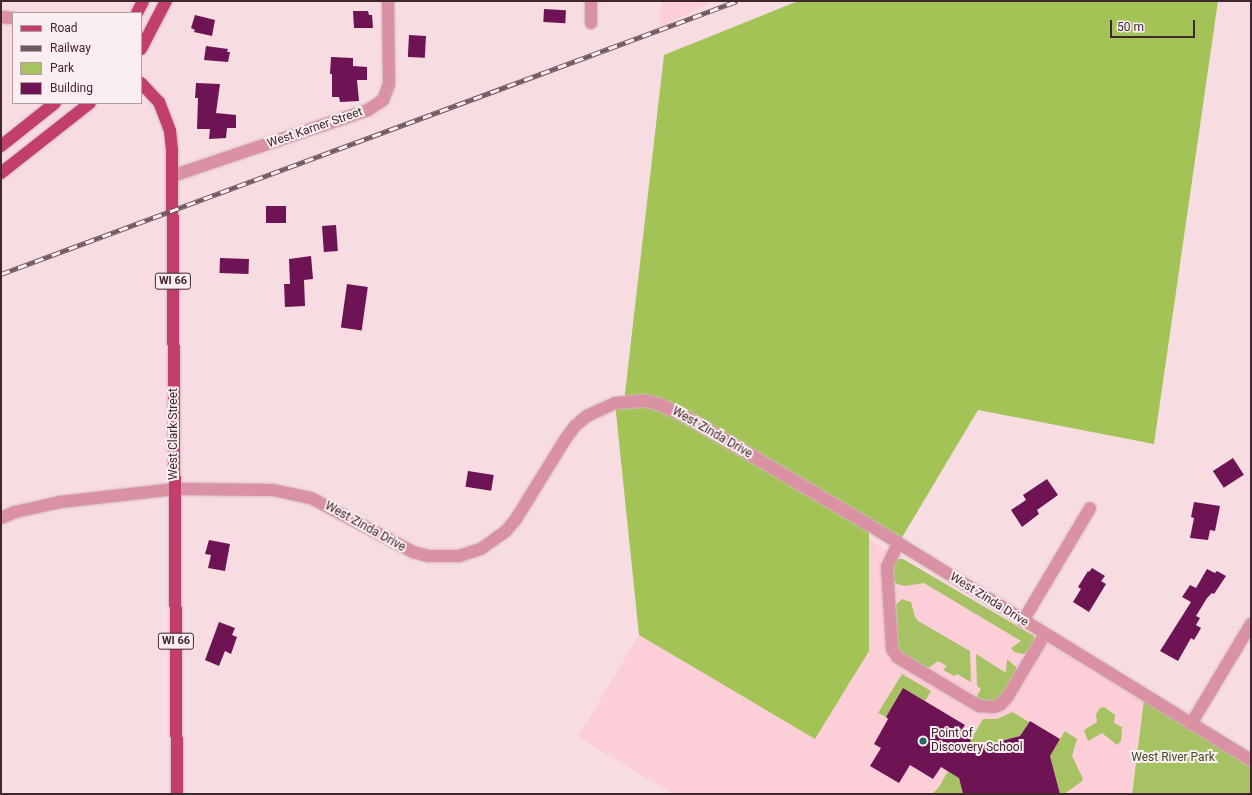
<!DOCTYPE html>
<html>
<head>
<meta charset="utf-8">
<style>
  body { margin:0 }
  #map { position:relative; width:1252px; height:795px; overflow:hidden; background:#f7dce2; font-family:Roboto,sans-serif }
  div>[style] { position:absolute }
  .built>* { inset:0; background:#fbced8 }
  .green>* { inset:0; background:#a6c262 }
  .forest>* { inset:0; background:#a4c357 }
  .building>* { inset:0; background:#6e1454; transform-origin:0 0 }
  .roads { filter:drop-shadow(0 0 1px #d2b8be) drop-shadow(0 0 1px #d2b8be) }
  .minor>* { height:12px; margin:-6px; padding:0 6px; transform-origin:6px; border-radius:6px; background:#d991a3 }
  .major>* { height:12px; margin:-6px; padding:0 6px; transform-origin:6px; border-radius:6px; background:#c23f6d }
  .rail>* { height:4.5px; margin-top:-2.25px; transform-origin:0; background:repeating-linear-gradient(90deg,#fbeef0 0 9px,#71585e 0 18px); box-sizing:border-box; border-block:1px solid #71585e }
  .dots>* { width:11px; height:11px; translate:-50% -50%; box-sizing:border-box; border:2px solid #fbeef0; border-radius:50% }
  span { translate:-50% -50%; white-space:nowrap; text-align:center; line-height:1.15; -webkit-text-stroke:4px #fbeef0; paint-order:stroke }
  .shield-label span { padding:1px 3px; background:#fbeef0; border:1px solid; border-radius:3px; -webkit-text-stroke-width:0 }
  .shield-label { font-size:11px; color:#40272e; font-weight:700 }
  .street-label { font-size:12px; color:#40272e }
  .poi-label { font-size:12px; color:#40272e }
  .left { translate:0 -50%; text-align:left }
  .park-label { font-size:12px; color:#414d22 }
  .frame { position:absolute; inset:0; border:2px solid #40272e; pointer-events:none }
  .legend { position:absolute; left:12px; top:12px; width:130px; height:92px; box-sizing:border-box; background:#fbeef0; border:1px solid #b09ea2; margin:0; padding:5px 7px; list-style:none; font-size:12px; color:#40272e }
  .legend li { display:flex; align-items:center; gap:8px; height:20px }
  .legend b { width:20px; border:1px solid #b09ea2 }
  .scale { position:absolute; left:1110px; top:20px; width:85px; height:18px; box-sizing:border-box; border:2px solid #40272e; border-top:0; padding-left:5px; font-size:12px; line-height:14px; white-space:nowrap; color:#40272e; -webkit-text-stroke:3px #fbeef0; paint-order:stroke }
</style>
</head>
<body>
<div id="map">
  <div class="built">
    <i style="clip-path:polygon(662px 1px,713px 1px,659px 28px)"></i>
    <i style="clip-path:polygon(867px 538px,1144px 700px,1131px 794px,673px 794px,578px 737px,639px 635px,815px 739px)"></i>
  </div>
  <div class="green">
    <i style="clip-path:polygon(898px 559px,903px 559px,1034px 636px,1035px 643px,1028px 652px,1023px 654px,1014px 652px,1011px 648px,1021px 641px,924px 583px,905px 586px,897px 584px,892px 579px,892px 565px)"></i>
    <i style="clip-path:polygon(902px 599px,911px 602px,915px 617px,918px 621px,970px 651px,971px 682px,957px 674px,954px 676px,943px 670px,947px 666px,938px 661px,927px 669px,900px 653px,897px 648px,896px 605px)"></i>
    <i style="clip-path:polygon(976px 654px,1006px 673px,1007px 659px,1016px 667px,1017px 672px,999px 700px,985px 702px,976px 698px,981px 689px,977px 686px)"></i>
    <i style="clip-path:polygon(902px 674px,931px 691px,925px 701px,903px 688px,886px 717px,878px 713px)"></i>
    <i style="clip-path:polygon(1144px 700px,1251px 760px,1251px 794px,1132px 794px)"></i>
    <i style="clip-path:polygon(1104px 707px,1115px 715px,1114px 723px,1122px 727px,1121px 741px,1117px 745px,1102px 733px,1088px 741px,1084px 730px,1097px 722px,1096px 715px,1099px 709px)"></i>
    <i style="clip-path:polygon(1012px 712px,1029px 722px,1020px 736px,977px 748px,969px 743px,983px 719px,997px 719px)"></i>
    <i style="clip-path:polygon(1065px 731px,1077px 739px,1072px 756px,1083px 779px,1081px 782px,1064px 794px,1060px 794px,1050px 756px)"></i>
    <i style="clip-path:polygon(948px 771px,959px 778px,963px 794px,932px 794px,939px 787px)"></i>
  </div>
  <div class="forest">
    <i style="clip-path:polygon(798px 1px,1218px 1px,1154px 444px,978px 410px,898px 544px,869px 526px,869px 651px,815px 739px,639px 635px,615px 403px,624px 402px,664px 55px)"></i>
  </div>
  <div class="building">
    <i style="left:544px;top:9px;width:22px;height:13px;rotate:3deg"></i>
    <i style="clip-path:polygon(353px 11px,368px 11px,369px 15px,372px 15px,373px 28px,354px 28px)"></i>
    <i style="clip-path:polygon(195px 15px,215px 20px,212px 36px,194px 32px,195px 30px,191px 28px)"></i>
    <i style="left:409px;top:35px;width:17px;height:22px;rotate:3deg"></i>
    <i style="clip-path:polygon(206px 46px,228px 49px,227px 52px,230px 52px,228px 62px,204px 60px)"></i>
    <i style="clip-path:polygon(331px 57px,353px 58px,353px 66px,367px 67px,367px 80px,357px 80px,359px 101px,340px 102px,339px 97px,332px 97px,332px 74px,330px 74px)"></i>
    <i style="clip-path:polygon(196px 83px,220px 84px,216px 113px,236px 115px,236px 128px,227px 128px,226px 138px,209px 139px,210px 129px,197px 129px,198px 98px,195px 98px)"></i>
    <i style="left:286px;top:206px;width:17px;height:20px;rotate:90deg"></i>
    <i style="left:336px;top:225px;width:26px;height:14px;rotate:86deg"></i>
    <i style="clip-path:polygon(311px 256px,313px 279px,304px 280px,305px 306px,285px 307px,284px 284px,290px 284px,289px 259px)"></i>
    <i style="left:220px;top:258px;width:29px;height:15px;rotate:2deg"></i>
    <i style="left:347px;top:284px;width:21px;height:44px;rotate:8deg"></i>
    <i style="left:1233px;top:458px;width:20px;height:24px;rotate:57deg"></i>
    <i style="left:468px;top:471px;width:26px;height:16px;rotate:9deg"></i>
    <i style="clip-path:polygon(1047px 479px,1058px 495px,1037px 510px,1039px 514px,1022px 527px,1011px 510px,1026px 500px,1023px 495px)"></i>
    <i style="clip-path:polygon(1194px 502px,1220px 506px,1215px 531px,1210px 530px,1208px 540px,1190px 538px,1194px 518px,1191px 517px)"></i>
    <i style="clip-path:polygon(209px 540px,230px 544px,225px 571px,208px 568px,211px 555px,205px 554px)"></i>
    <i style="clip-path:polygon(1092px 568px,1105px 576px,1101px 581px,1106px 584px,1089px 612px,1073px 602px,1081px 589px,1078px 587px,1088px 571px,1089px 572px)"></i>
    <i style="clip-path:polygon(1207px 569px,1215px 573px,1217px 571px,1226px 576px,1214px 594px,1212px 593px,1207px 598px,1196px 616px,1200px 618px,1196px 625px,1201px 628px,1194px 640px,1191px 638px,1178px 661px,1160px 651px,1191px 602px,1182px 597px,1190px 585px,1196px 588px)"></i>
    <i style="clip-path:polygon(219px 622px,235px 628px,232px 635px,237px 637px,231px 654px,225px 651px,219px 666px,205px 660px)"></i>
    <i style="clip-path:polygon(903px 688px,965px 725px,960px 733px,971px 740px,965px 751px,1020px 736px,1030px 721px,1060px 739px,1050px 756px,1060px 794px,963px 794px,959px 778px,941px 767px,933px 779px,910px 765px,899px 783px,870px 766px,881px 748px,874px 744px,888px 719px,886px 717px)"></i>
  </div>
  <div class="roads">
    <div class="minor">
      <i style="left:1px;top:17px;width:12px;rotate:5deg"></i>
      <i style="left:591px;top:23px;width:22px;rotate:-90deg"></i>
      <i style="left:172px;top:176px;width:207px;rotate:-18.6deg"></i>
      <i style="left:368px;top:110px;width:18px;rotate:-34deg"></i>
      <i style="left:383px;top:100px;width:17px;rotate:-69deg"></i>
      <i style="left:389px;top:84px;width:83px;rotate:-90.7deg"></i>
      <i style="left:1px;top:518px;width:15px;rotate:-23deg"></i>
      <i style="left:15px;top:512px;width:46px;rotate:-12.5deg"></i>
      <i style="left:60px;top:502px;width:116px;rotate:-6.4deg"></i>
      <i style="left:175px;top:489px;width:98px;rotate:0.6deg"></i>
      <i style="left:273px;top:490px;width:39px;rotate:12deg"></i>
      <i style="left:311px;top:498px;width:115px;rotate:27.9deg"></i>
      <i style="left:413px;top:552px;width:16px;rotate:15deg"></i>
      <i style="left:428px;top:556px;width:31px"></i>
      <i style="left:459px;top:556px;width:23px;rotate:-18deg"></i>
      <i style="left:481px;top:549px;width:31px;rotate:-36deg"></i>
      <i style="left:506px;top:531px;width:16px;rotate:-50deg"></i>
      <i style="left:516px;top:519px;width:95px;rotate:-58.3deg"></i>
      <i style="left:566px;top:438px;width:15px;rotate:-53deg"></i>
      <i style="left:575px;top:426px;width:16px;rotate:-40deg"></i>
      <i style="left:587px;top:416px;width:31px;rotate:-25deg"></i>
      <i style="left:615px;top:403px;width:31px;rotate:-4deg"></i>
      <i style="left:646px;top:401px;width:16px;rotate:15deg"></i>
      <i style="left:661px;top:405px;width:30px;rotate:26deg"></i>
      <i style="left:688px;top:418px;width:210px;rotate:30.6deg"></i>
      <i style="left:869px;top:525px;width:448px;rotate:31.6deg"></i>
      <i style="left:898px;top:544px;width:25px;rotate:116deg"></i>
      <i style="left:887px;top:567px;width:82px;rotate:86.5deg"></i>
      <i style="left:892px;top:649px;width:9px;rotate:58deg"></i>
      <i style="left:897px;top:657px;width:96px;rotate:30.9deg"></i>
      <i style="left:979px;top:706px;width:15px;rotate:4deg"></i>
      <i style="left:994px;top:707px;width:8px;rotate:-23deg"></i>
      <i style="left:1001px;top:704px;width:11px;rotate:-49deg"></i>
      <i style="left:1008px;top:696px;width:72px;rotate:-59.2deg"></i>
      <i style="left:1023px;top:621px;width:131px;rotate:-59.3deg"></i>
      <i style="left:1191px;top:724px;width:117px;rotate:-59deg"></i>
    </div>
    <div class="major">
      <i style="left:137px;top:13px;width:13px;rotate:-63deg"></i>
      <i style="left:141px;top:49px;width:54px;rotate:-62.5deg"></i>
      <i style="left:141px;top:83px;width:26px;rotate:47deg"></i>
      <i style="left:159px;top:102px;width:31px;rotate:69deg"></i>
      <i style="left:170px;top:131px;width:18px;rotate:84deg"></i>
      <i style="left:172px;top:149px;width:645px;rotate:89.56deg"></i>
      <i style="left:1px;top:146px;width:69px;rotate:-38.5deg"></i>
      <i style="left:1px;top:173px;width:113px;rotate:-38.2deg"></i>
    </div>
  </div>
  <div class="rail">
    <i style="left:1px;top:274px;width:785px;rotate:-20.35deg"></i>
  </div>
  <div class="dots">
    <i style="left:923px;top:741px;background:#226a60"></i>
  </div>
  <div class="shield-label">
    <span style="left:173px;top:281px">WI 66</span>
    <span style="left:176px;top:641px">WI 66</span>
  </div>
  <div class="street-label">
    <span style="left:315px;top:128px;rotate:-19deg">West Karner Street</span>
    <span style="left:712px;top:433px;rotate:30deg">West Zinda Drive</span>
    <span style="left:174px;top:434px;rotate:-90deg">West Clark Street</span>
    <span style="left:365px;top:527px;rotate:29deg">West Zinda Drive</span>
    <span style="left:989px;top:600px;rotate:32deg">West Zinda Drive</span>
  </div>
  <div class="poi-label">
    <span class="left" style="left:931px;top:741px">Point of<br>Discovery School</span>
  </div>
  <div class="park-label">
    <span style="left:1173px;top:758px">West River Park</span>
  </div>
  <div class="frame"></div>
  <ul class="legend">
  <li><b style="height:5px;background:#c23f6d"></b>Road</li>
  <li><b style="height:5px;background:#71585e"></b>Railway</li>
  <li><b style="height:11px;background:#a6c262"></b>Park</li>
  <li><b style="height:11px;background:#6e1454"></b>Building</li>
  </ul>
  <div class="scale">50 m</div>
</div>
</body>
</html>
